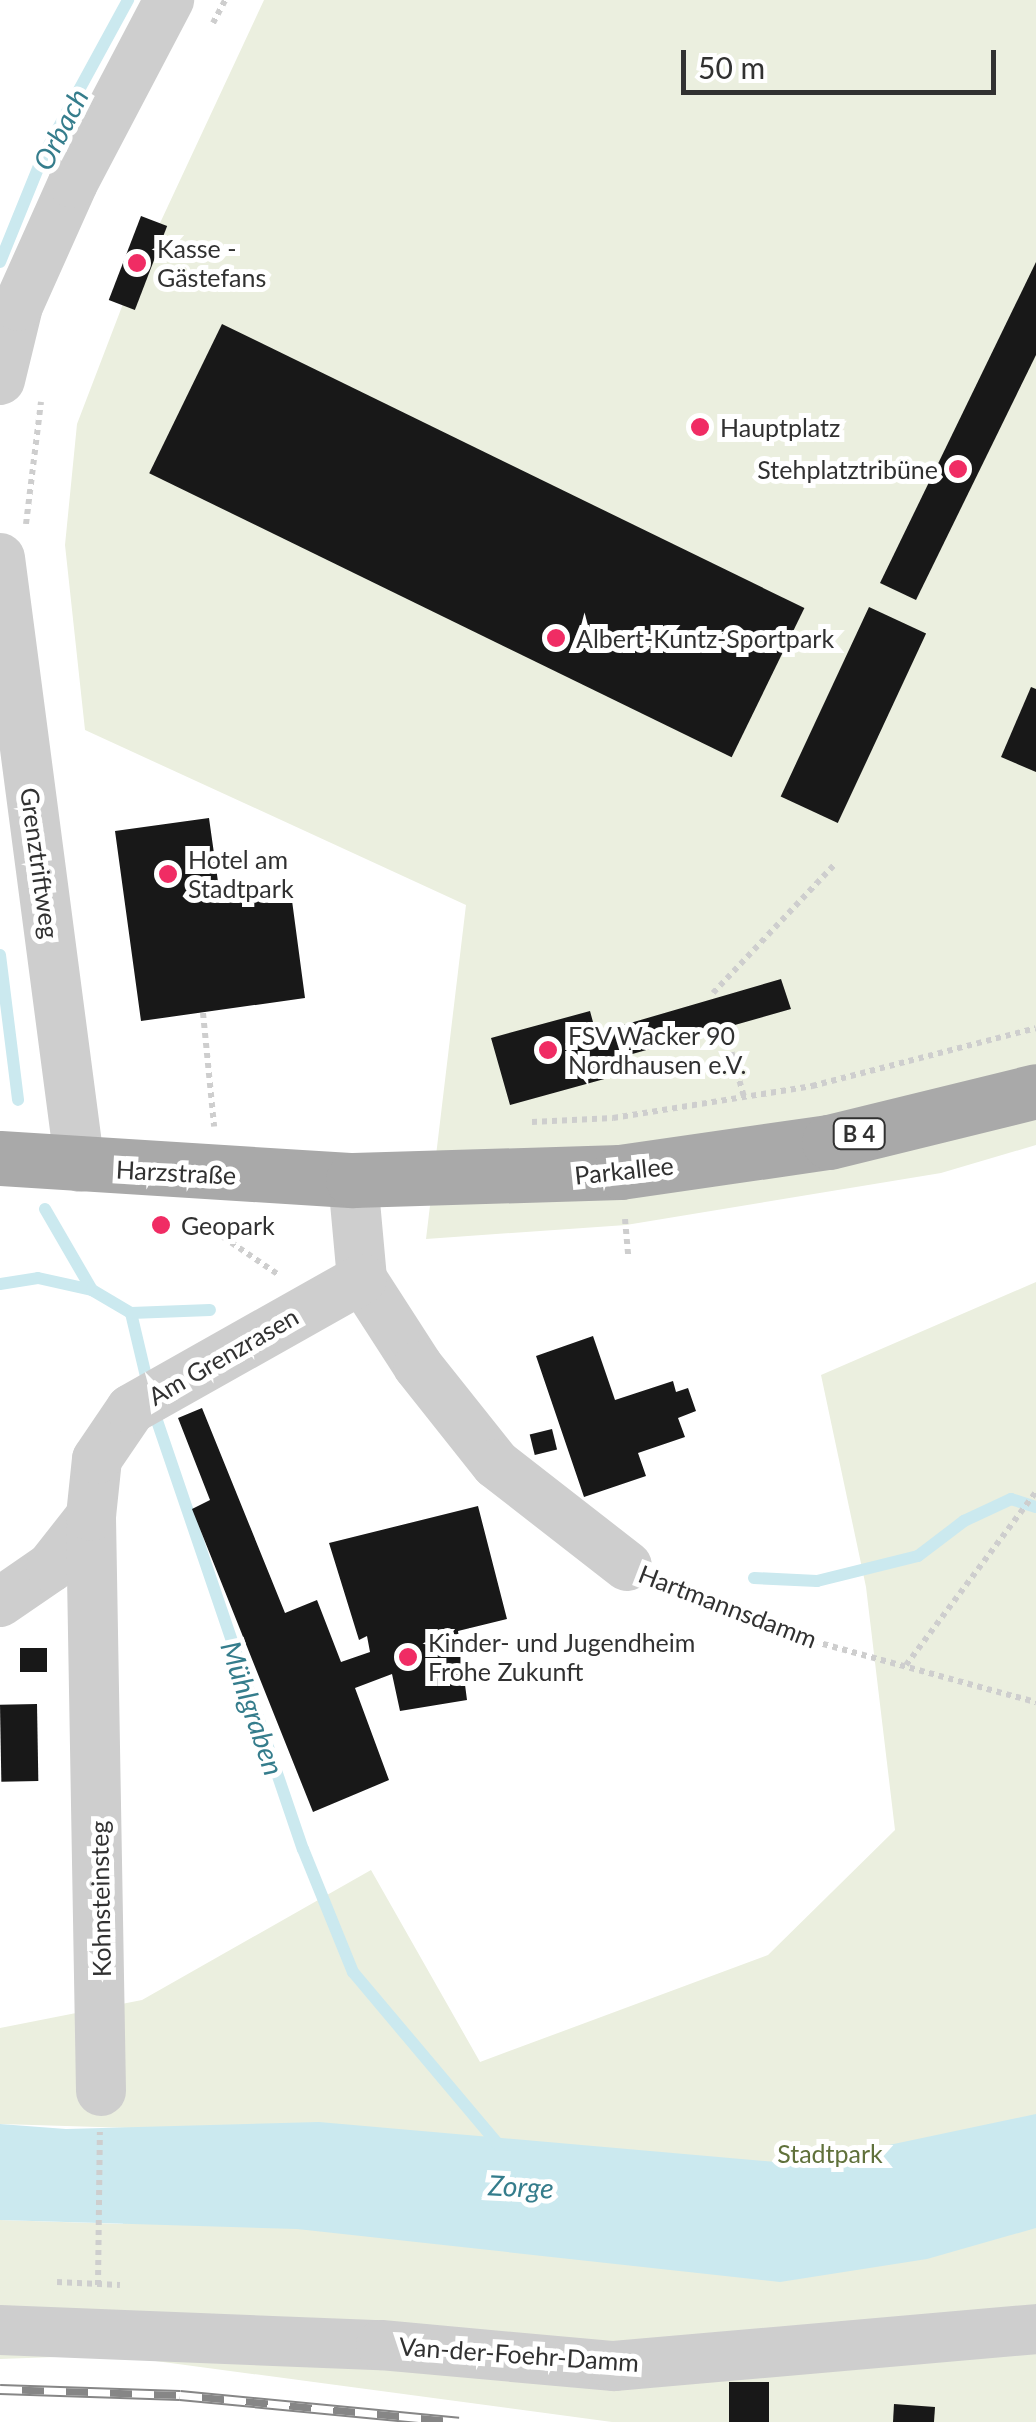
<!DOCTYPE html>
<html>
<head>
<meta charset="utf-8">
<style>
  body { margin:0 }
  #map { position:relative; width:1036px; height:2422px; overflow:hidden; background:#fff; font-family:Lato,sans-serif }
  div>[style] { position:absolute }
  .green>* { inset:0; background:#ebefdf }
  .water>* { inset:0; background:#cbe9ef }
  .stream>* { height:12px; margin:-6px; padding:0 6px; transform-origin:6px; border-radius:6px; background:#cbe9ef }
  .building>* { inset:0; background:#181818; transform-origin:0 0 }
  .path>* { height:6px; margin-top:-3px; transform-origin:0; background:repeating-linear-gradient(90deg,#cecece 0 5px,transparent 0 10px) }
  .street>* { height:50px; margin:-25px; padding:0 25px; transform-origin:25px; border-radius:25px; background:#cecece }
  .primary>* { height:55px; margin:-27.5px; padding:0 27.5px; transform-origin:27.5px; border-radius:27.5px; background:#a9a9a9 }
  .rail>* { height:11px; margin-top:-5.5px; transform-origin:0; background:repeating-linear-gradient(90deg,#fff 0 22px,#868686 0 44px); box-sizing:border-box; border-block:2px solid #868686 }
  .dots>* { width:28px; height:28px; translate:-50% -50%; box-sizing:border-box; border:5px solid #fff; border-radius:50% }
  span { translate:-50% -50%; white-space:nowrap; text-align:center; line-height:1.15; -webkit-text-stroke:10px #fff; paint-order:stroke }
  .shield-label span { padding:2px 8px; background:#fff; border:2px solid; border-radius:8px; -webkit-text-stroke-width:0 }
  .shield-label { font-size:22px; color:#313131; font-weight:700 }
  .poi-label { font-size:25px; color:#313131 }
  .left { translate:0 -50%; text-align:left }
  .right { translate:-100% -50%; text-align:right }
  .street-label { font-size:25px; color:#313131 }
  .park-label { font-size:25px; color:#60713b }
  .water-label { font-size:28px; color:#357d8c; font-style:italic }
  .scale { position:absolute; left:681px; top:50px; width:315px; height:45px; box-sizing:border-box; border:5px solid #313131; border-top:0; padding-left:12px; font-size:30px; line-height:35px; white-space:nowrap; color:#313131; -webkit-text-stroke:8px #fff; paint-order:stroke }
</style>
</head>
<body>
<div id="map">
  <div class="green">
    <i style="clip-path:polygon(264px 0,1036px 0,1036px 1145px,941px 1173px,626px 1225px,426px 1239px,466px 905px,85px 730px,65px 545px,77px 424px,126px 296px)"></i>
    <i style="clip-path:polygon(1036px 1282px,1036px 2422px,612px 2422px,111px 2355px,0 2359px,0 2220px,123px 2224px,132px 2128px,0 2124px,0 2028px,142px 2000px,371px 1870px,480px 2062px,768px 1955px,895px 1830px,866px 1587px,821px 1375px)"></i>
  </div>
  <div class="water">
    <i style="clip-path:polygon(1036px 2114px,1036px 2228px,927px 2259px,780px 2282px,297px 2229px,0 2220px,0 2124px,66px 2129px,319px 2122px,799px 2164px)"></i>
  </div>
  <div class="stream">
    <i style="left:0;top:262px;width:114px;rotate:-67.9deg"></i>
    <i style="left:43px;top:156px;width:178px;rotate:-61.4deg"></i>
    <i style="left:0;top:955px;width:146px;rotate:82.9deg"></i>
    <i style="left:45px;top:1209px;width:94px;rotate:59.9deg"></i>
    <i style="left:0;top:1284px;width:38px;rotate:-9deg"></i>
    <i style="left:38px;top:1278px;width:55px;rotate:12.5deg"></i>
    <i style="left:92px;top:1290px;width:45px;rotate:30.5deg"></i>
    <i style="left:131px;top:1313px;width:78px;rotate:76.7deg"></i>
    <i style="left:131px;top:1313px;width:79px;rotate:-2.2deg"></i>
    <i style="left:153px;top:1409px;width:465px;rotate:71.2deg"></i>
    <i style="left:303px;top:1849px;width:133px;rotate:67.9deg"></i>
    <i style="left:353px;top:1972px;width:231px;rotate:49.9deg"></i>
    <i style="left:754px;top:1578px;width:63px;rotate:2.7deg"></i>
    <i style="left:817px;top:1581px;width:104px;rotate:-13.9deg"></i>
    <i style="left:918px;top:1556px;width:58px;rotate:-37.3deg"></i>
    <i style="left:964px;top:1521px;width:52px;rotate:-25.1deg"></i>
    <i style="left:1011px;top:1499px;width:26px;rotate:18deg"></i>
  </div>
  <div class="building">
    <i style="left:141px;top:216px;width:28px;height:90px;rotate:21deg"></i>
    <i style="clip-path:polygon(1036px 262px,1036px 355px,916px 600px,880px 583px)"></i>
    <i style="left:222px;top:324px;width:648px;height:166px;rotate:26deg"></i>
    <i style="left:869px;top:607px;width:63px;height:209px;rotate:25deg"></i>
    <i style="clip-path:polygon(1031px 687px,1036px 689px,1036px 772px,1001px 757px)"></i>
    <i style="clip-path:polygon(209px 818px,221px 903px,291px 893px,305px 998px,141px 1021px,115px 831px)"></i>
    <i style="clip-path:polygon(781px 979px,791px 1009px,604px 1062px,608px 1078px,510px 1105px,491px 1038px,590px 1011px,596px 1033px)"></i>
    <i style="clip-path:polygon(593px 1336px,615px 1400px,673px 1381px,676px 1392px,688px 1388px,696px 1411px,678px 1418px,685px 1437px,638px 1453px,646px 1476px,584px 1497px,536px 1356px)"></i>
    <i style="clip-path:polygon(202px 1408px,285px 1613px,317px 1600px,341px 1662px,370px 1652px,367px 1636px,359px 1640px,329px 1543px,478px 1506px,507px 1619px,458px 1631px,467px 1700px,400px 1711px,392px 1674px,355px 1688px,389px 1780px,313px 1812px,192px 1509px,210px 1500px,178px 1418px)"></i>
    <i style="left:552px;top:1429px;width:21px;height:23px;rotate:76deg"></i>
    <i style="left:47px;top:1648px;width:24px;height:27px;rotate:90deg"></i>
    <i style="left:37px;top:1704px;width:77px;height:37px;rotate:89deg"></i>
    <i style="left:729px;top:2382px;width:40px;height:40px"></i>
    <i style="clip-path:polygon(894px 2404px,935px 2407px,934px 2422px,893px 2422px)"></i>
  </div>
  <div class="path">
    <i style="left:213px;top:23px;width:26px;rotate:-62deg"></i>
    <i style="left:26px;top:524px;width:123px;rotate:-83deg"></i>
    <i style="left:713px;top:993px;width:176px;rotate:-46.6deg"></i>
    <i style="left:203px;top:1013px;width:114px;rotate:84.4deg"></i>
    <i style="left:726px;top:1033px;width:66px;rotate:74.3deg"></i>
    <i style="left:532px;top:1122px;width:81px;rotate:-2.8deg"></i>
    <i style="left:613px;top:1118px;width:202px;rotate:-9.1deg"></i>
    <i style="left:812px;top:1086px;width:231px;rotate:-14.5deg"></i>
    <i style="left:625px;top:1219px;width:38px;rotate:85deg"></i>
    <i style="left:198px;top:1220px;width:98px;rotate:34.2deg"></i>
    <i style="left:665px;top:1583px;width:139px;rotate:22.3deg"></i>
    <i style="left:794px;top:1636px;width:251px;rotate:15.3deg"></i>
    <i style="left:906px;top:1665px;width:216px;rotate:-53.1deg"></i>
    <i style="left:57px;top:2282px;width:63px;rotate:2.7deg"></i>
    <i style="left:98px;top:2285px;width:153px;rotate:-89.3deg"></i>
  </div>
  <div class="street">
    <i style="left:0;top:380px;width:76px;rotate:-76.3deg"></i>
    <i style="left:18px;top:306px;width:135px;rotate:-65.9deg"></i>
    <i style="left:73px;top:183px;width:207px;rotate:-62.3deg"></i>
    <i style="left:0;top:558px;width:614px;rotate:82.52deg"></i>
    <i style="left:353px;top:1180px;width:99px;rotate:84.8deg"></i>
    <i style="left:362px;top:1279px;width:103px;rotate:57.2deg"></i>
    <i style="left:418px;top:1366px;width:125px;rotate:51.5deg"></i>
    <i style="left:496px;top:1464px;width:166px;rotate:37.9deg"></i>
    <i style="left:0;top:1602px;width:62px;rotate:-34.5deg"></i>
    <i style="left:51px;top:1567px;width:65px;rotate:-51.9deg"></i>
    <i style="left:101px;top:2091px;width:575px;rotate:-91deg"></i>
    <i style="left:91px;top:1516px;width:57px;rotate:-84deg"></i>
    <i style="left:97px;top:1459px;width:60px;rotate:-55.8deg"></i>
    <i style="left:131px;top:1409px;width:265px;rotate:-29.4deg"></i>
    <i style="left:0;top:2330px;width:381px;rotate:2.3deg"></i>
    <i style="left:381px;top:2345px;width:234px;rotate:5.2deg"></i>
    <i style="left:614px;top:2366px;width:424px;rotate:-5deg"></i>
  </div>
  <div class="primary">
    <i style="left:0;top:1158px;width:354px;rotate:3.6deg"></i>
    <i style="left:353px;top:1180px;width:267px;rotate:-1.7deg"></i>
    <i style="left:620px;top:1172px;width:211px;rotate:-8.2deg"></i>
    <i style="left:829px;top:1142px;width:213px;rotate:-13.8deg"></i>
  </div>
  <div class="rail">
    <i style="left:0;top:2389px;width:180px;rotate:1.9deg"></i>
    <i style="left:180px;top:2395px;width:280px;rotate:5.5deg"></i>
  </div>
  <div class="dots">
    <i style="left:137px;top:263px;background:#f02c64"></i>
    <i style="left:700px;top:427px;background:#f02c64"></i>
    <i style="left:958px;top:469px;background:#f02c64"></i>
    <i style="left:556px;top:638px;background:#f02c64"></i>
    <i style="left:168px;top:874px;background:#f02c64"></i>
    <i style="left:548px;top:1050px;background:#f02c64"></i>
    <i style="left:161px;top:1225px;background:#f02c64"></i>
    <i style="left:408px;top:1657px;background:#f02c64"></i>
  </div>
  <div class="shield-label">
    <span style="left:859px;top:1134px">B 4</span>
  </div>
  <div class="poi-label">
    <span class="left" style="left:157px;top:263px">Kasse -<br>Gästefans</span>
    <span class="left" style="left:720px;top:427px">Hauptplatz</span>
    <span class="right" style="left:938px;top:469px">Stehplatztribüne</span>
    <span class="left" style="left:576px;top:638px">Albert-Kuntz-Sportpark</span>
    <span class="left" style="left:188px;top:874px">Hotel am<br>Stadtpark</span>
    <span class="left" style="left:568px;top:1050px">FSV Wacker 90<br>Nordhausen e.V.</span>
    <span class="left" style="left:181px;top:1225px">Geopark</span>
    <span class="left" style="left:428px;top:1657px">Kinder- und Jugendheim<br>Frohe Zukunft</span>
  </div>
  <div class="street-label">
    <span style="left:40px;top:863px;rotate:82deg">Grenztriftweg</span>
    <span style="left:624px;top:1170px;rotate:-6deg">Parkallee</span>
    <span style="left:176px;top:1172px;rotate:3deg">Harzstraße</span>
    <span style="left:223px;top:1356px;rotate:-30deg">Am Grenzrasen</span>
    <span style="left:728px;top:1606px;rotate:21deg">Hartmannsdamm</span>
    <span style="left:100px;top:1899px;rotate:-91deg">Kohnsteinsteg</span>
    <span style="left:519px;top:2354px;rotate:4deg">Van-der-Foehr-Damm</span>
  </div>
  <div class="park-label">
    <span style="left:830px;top:2153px">Stadtpark</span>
  </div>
  <div class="water-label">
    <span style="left:60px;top:129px;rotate:-63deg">Orbach</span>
    <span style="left:253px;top:1708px;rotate:71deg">Mühlgraben</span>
    <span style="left:521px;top:2186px;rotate:3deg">Zorge</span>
  </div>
  <div class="scale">50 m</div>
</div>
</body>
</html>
